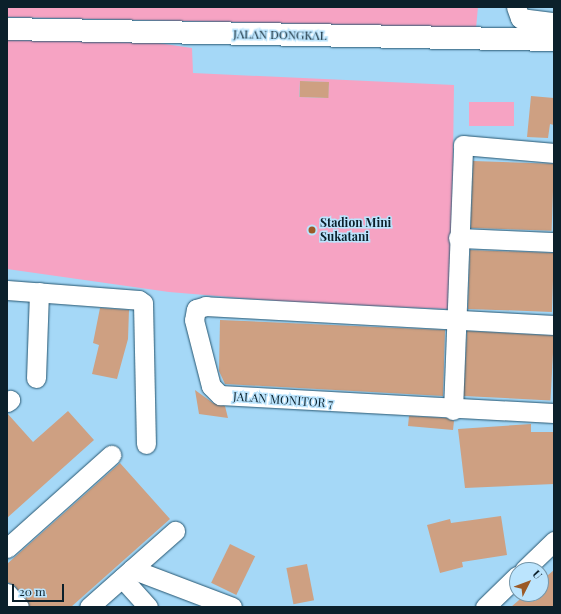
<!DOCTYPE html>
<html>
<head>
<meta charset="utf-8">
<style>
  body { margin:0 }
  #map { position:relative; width:561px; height:614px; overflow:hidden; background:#a5d8f7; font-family:"Playfair Display",serif }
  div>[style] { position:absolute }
  .green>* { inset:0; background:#f6a3c3; transform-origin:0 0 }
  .building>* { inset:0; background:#cea082; transform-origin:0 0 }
  .roads { filter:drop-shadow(0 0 1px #255570) drop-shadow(0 0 1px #255570) }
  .minor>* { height:19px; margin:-9.5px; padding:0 9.5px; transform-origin:9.5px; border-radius:9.5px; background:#fff }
  .tertiary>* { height:22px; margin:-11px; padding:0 11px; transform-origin:11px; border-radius:11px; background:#fff }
  .dots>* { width:11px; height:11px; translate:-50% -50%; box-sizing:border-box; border:2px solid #bbe4fd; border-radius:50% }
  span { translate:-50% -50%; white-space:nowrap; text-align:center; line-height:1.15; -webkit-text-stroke:3px #bbe4fd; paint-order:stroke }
  .street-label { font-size:12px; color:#0b202b }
  .poi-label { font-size:12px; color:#0b202b; font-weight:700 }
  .left { translate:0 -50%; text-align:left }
  .frame { position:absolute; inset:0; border:8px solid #0b202b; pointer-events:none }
  .north { position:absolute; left:509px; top:562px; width:40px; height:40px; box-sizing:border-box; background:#bbe4fd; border:1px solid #7596a9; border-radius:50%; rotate:48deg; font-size:11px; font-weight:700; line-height:16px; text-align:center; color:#0b202b }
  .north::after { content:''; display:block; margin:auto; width:14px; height:18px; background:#9b5a27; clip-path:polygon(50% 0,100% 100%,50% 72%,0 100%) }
  .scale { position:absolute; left:12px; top:584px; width:52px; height:18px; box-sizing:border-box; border:2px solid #0b202b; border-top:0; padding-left:5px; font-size:12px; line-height:14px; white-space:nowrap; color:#0b202b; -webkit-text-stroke:3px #bbe4fd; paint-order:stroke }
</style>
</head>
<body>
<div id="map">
  <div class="green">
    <i style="clip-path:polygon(7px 7px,478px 7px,476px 28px,7px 17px)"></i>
    <i style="clip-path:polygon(evenodd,7px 40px,158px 43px,192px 48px,193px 73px,454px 85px,451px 309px,313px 304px,169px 292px,7px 269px,7px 40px,300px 81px,329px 82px,328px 98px,299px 97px,300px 81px)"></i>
    <i style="left:514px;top:102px;width:24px;height:45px;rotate:90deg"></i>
  </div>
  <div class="building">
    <i style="left:300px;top:81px;width:29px;height:16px;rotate:2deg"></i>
    <i style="clip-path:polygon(531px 96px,554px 98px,554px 125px,550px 124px,548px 138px,527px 137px)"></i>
    <i style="left:473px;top:161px;width:81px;height:67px;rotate:2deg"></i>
    <i style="left:470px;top:250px;width:84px;height:59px;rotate:2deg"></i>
    <i style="clip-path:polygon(100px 308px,129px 310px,128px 339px,117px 379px,92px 374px,99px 345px,93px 343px)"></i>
    <i style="clip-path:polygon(220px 320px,445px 330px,443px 396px,225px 384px,219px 371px)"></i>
    <i style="left:467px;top:331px;width:87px;height:65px;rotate:3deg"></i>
    <i style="clip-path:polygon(195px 390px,213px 403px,225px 406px,228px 418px,199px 414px)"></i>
    <i style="clip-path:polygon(68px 411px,94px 440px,7px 518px,7px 413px,33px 442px)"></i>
    <i style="clip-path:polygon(409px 416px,446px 418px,454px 421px,453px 430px,408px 426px)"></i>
    <i style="clip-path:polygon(531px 424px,531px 432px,554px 432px,554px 484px,465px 488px,458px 429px)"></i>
    <i style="clip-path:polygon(120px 463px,170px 519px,71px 607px,30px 607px,15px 586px,7px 582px,7px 564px)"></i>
    <i style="clip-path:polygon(501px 516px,507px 555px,462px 562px,463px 567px,440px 573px,427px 525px,450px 519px,451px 523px)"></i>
    <i style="left:230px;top:544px;width:28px;height:43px;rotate:26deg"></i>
    <i style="left:307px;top:564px;width:37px;height:21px;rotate:79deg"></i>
    <i style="clip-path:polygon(554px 570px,554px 607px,511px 607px,526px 594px,541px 594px,541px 581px)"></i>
  </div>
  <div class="roads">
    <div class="minor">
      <i style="left:516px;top:7px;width:12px;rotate:70deg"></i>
      <i style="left:520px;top:18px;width:34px;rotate:7deg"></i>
      <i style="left:458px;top:238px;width:96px;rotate:2.4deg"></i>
      <i style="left:7px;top:290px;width:132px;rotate:4.3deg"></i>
      <i style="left:139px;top:300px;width:5px;rotate:37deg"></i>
      <i style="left:143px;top:303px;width:141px;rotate:88.8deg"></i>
      <i style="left:554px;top:325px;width:349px;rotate:-176.9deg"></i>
      <i style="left:206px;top:306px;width:10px;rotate:163deg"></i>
      <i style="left:196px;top:309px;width:11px;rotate:100deg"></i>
      <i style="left:194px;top:320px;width:68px;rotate:75.6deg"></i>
      <i style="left:211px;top:386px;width:13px;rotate:45deg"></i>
      <i style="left:220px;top:395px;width:334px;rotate:3.1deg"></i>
      <i style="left:36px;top:378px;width:86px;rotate:-88deg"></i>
      <i style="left:7px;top:402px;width:4px;rotate:-34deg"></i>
      <i style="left:453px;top:410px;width:265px;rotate:-87.8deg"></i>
      <i style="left:463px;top:145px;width:91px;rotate:5deg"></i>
      <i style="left:7px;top:548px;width:140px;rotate:-41.8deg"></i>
      <i style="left:132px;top:569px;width:107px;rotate:20.8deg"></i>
      <i style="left:524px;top:570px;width:42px;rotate:-44deg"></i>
      <i style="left:122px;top:578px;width:39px;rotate:48deg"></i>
      <i style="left:7px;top:593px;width:18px;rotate:49deg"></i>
      <i style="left:89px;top:607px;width:115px;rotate:-41.5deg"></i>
      <i style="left:485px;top:607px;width:45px;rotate:-44.1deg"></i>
    </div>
    <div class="tertiary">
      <i style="left:7px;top:29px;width:547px;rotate:1.15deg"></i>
    </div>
  </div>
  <div class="dots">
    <i style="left:312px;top:230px;background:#9b5a27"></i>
  </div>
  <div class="street-label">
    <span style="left:280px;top:35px;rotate:1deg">JALAN DONGKAL</span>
    <span style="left:283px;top:400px;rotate:4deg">JALAN MONITOR 7</span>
  </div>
  <div class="poi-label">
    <span class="left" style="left:320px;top:230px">Stadion Mini<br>Sukatani</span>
  </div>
  <div class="frame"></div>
  <div class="north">U</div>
  <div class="scale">20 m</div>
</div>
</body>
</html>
